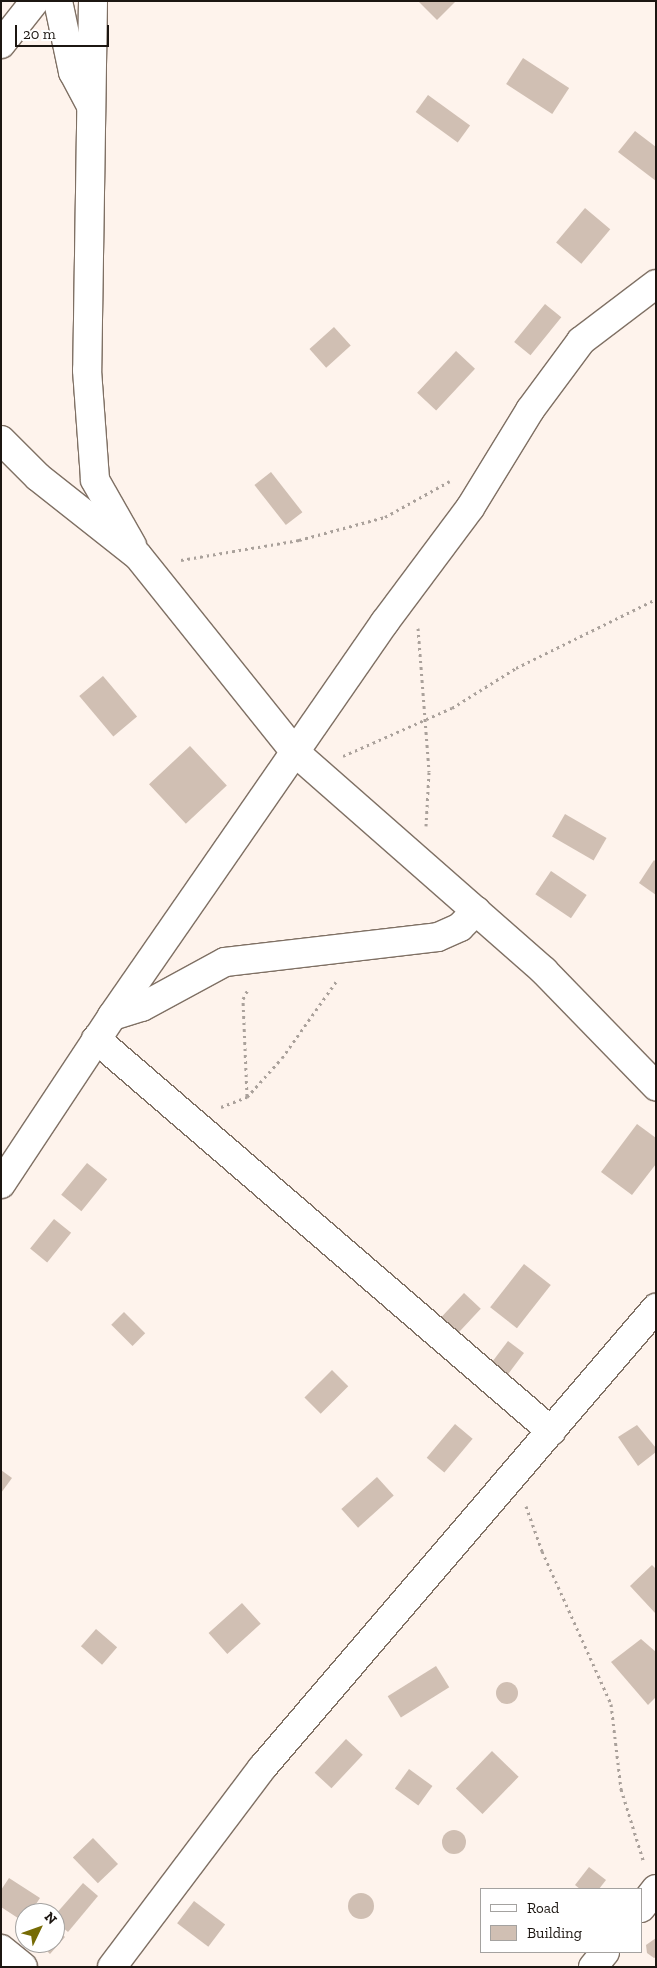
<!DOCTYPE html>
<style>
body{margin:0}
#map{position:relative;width:657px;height:1968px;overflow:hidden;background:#fef3ec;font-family:"Zilla Slab",serif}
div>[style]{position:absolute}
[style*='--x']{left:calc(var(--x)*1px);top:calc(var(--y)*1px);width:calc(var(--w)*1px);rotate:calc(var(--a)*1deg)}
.building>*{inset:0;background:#d0bfb3;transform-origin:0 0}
.round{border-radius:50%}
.path>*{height:3px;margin-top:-1.5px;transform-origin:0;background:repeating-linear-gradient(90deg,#aaa19b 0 2.5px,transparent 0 6.5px)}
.roads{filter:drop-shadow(1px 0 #7f7064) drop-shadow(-1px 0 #7f7064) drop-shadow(0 1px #7f7064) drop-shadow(0 -1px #7f7064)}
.street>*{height:28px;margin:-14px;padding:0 14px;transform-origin:14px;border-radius:14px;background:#fff}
span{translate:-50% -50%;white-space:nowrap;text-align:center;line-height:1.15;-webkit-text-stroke:5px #fff;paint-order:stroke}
.frame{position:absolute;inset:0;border:2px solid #1c1611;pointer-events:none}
.legend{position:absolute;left:480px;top:1888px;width:162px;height:65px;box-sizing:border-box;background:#fff;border:1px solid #a4a2a0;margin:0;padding:6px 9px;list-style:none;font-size:15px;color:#1c1611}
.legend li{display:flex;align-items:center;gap:10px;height:25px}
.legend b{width:25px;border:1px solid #a4a2a0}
.north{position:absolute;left:15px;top:1903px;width:50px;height:50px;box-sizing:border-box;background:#fff;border:1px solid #a4a2a0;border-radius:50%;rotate:48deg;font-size:14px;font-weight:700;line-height:20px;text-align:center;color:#1c1611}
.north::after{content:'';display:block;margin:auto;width:18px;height:22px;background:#766b05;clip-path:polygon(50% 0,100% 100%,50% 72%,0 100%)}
.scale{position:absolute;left:15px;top:25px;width:94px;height:22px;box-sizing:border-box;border:2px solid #1c1611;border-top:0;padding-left:6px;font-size:15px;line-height:18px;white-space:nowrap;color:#1c1611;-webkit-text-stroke:4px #fff;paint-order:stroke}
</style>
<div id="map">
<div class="building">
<i style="clip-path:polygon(418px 1px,456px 1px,437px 20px)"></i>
<i style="left:523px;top:58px;width:55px;height:31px;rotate:33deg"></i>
<i style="left:428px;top:95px;width:52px;height:21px;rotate:36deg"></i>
<i style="clip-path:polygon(635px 131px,656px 147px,656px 181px,618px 152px)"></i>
<i style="left:585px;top:208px;width:33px;height:45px;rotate:40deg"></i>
<i style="left:545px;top:304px;width:21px;height:49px;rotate:39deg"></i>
<i style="left:334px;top:327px;width:25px;height:33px;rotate:48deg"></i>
<i style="left:456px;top:351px;width:26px;height:57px;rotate:43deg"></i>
<i style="left:271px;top:472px;width:51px;height:21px;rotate:52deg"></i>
<i style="left:103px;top:676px;width:53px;height:31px;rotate:50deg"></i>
<i style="left:190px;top:746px;width:54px;height:56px;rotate:47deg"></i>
<i style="left:565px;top:814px;width:48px;height:26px;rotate:30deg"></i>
<i style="clip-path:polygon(654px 860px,656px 862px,656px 895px,639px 883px)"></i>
<i style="left:551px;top:871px;width:43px;height:28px;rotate:34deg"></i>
<i style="clip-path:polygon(637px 1124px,656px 1138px,656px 1164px,632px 1195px,601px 1172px)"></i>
<i style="left:87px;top:1163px;width:26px;height:41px;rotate:39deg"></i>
<i style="left:54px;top:1219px;width:22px;height:38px;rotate:39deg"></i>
<i style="left:524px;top:1264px;width:34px;height:55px;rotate:38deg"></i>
<i style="left:464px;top:1293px;width:23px;height:34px;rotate:43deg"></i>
<i style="left:124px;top:1312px;width:30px;height:18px;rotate:45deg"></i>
<i style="left:508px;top:1341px;width:20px;height:28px;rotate:37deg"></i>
<i style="left:332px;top:1370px;width:23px;height:39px;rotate:45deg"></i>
<i style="left:455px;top:1424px;width:23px;height:44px;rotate:40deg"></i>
<i style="clip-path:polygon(637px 1425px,656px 1448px,656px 1452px,638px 1466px,618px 1437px)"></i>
<i style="clip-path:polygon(1px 1470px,12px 1478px,1px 1493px)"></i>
<i style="left:377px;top:1477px;width:25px;height:48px;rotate:48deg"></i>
<i style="clip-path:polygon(652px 1565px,656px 1569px,656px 1614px,630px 1586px)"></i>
<i style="left:242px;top:1603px;width:28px;height:45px;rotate:48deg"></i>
<i style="left:96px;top:1629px;width:28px;height:23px;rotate:41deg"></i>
<i style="clip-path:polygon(641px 1639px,656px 1652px,656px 1697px,648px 1705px,611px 1662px)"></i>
<i style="left:436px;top:1666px;width:25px;height:57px;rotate:58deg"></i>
<i class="round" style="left:496px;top:1682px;width:22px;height:22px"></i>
<i style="left:346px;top:1739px;width:23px;height:46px;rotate:43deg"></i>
<i style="left:492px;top:1751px;width:37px;height:52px;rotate:44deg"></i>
<i style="left:409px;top:1769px;width:29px;height:24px;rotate:36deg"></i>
<i class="round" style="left:442px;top:1830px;width:24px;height:24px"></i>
<i style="left:93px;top:1838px;width:36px;height:28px;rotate:46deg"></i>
<i style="clip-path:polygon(589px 1867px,606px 1880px,599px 1889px,580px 1889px,575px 1885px)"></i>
<i style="clip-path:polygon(9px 1878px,40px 1898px,30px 1913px,25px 1913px,24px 1922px,1px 1907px,1px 1890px)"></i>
<i style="clip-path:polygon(83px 1883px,98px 1896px,68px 1932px,55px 1921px,55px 1915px)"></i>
<i class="round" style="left:348px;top:1893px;width:26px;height:26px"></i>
<i style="left:194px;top:1901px;width:39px;height:28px;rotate:37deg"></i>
<i style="clip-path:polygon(55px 1927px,65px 1937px,50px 1954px,39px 1943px,55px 1943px)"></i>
<i style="clip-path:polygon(656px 1938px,656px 1957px,654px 1958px,647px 1953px,646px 1945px)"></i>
</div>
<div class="path">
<i style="--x:181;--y:560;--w:120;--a:-9.6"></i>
<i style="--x:299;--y:540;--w:89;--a:-15"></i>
<i style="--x:385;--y:517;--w:74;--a:-29"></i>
<i style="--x:418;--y:628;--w:144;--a:85.6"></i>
<i style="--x:429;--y:772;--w:54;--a:93.2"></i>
<i style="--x:343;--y:756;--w:119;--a:-23.8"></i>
<i style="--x:452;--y:708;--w:75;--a:-32"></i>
<i style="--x:516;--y:668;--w:156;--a:-26.2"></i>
<i style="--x:247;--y:1096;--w:97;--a:-92.4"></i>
<i style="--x:243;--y:999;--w:11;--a:-63"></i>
<i style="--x:221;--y:1107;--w:28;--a:-21"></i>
<i style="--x:247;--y:1097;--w:52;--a:-48.1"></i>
<i style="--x:282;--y:1058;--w:97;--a:-54.7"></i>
<i style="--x:526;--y:1506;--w:48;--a:70.4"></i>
<i style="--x:542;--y:1551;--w:168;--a:65.7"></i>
<i style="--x:611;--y:1704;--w:86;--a:83.3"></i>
<i style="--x:621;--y:1789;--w:77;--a:72.7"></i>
</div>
<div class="roads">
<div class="street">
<i style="--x:58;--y:1;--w:73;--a:78.1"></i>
<i style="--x:73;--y:72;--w:38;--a:62"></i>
<i style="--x:93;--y:1;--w:369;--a:90.9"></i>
<i style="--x:87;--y:370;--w:110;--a:85.8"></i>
<i style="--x:95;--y:480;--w:75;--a:60.4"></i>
<i style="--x:1;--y:44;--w:55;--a:-51.7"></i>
<i style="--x:1;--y:440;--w:52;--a:45"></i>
<i style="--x:38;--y:477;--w:127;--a:38.3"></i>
<i style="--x:138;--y:556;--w:253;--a:51.3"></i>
<i style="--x:296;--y:753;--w:330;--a:41.3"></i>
<i style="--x:544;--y:971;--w:161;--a:45.8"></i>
<i style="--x:112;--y:1016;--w:31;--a:-17"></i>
<i style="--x:142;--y:1007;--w:94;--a:-28.5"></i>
<i style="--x:225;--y:962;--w:214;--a:-6.7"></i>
<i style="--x:438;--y:937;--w:24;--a:-24"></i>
<i style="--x:460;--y:927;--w:23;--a:-45"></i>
<i style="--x:96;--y:1039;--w:601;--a:40.75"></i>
<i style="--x:1;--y:1184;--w:201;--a:-56.5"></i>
<i style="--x:112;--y:1016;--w:479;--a:-55.3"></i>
<i style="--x:385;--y:622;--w:142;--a:-53.3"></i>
<i style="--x:470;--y:508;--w:115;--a:-58.5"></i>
<i style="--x:530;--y:410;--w:86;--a:-53.5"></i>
<i style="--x:581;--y:341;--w:94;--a:-37.2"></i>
<i style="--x:641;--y:1908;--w:24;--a:-52"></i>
<i style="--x:1;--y:1949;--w:28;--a:39"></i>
<i style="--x:112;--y:1967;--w:249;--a:-53"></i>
<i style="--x:262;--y:1768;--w:606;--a:-49.42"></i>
<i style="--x:593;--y:1967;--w:19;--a:-51"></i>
</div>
</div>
<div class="frame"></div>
<ul class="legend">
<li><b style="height:6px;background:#fff"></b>Road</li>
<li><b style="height:14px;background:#d0bfb3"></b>Building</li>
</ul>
<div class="north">N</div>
<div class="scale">20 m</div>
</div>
